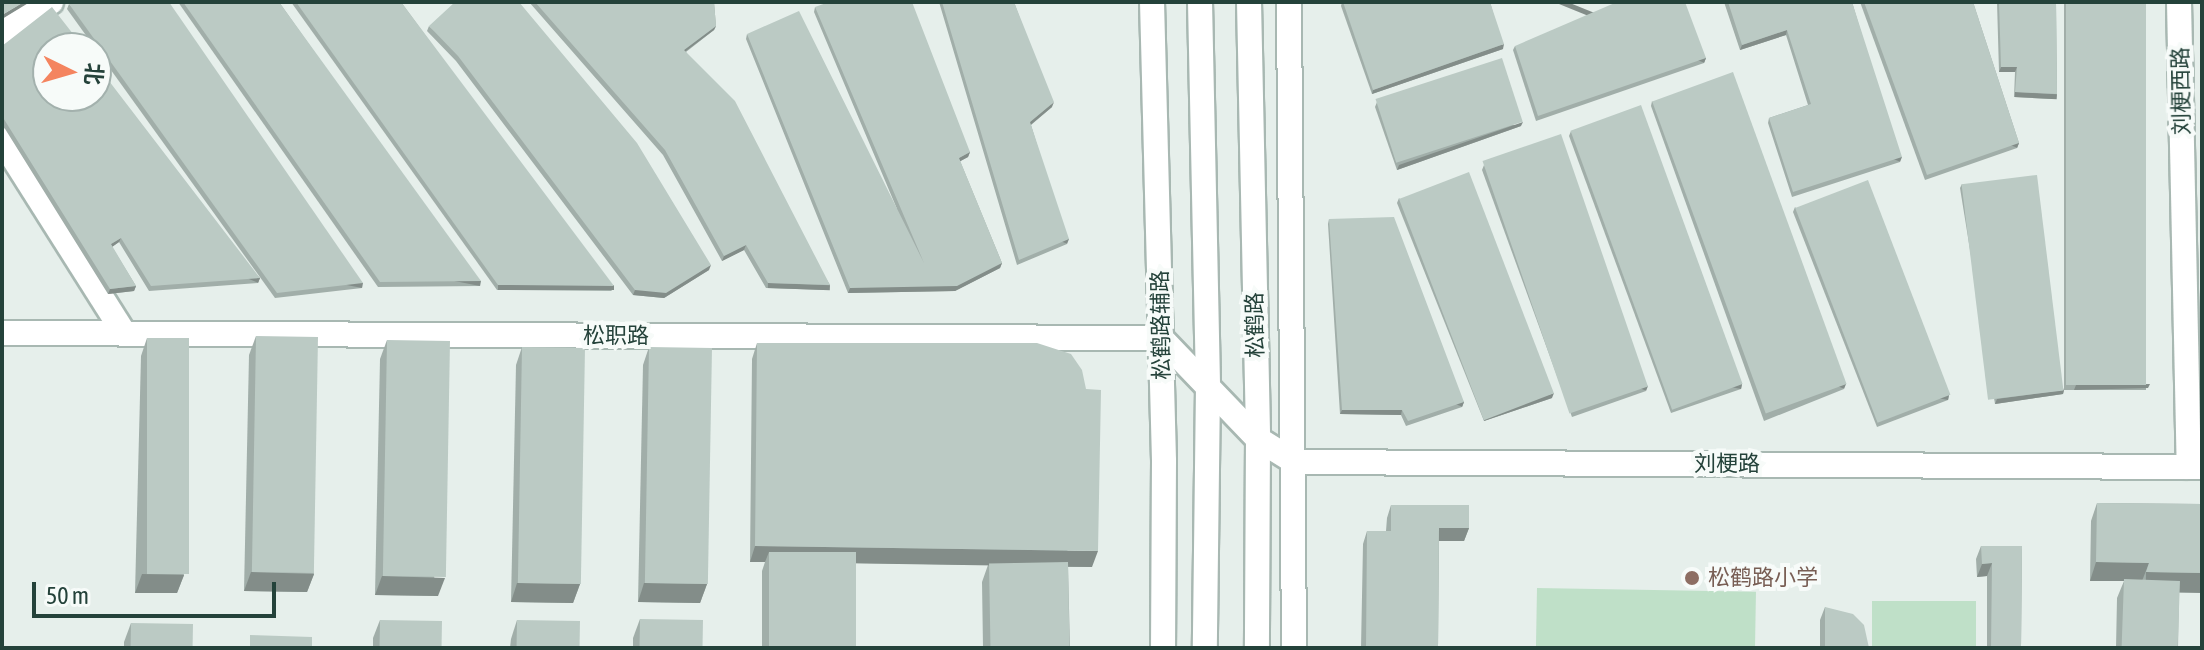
<!DOCTYPE html>
<meta charset="utf-8">
<style>
body{margin:0}
#map{position:relative;width:2204px;height:650px;overflow:hidden;background:#e6efeb;font-family:"Asap Condensed","Noto Sans SC",sans-serif}
div>[style]{position:absolute}
[style*='--x']{left:calc(var(--x)*1px);top:calc(var(--y)*1px);width:calc(var(--w)*1px);rotate:calc(var(--a)*1deg)}
.green>*{inset:0;background:#bfe0c8;transform-origin:0 0}
.roads{filter:drop-shadow(2px 0 #a8b8b2) drop-shadow(-2px 0 #a8b8b2) drop-shadow(0 2px #a8b8b2) drop-shadow(0 -2px #a8b8b2)}
.minor>*{height:24px;margin:-12px;padding:0 12px;transform-origin:12px;border-radius:12px;background:#fff}
.tertiary>*{height:24px;margin:-12px;padding:0 12px;transform-origin:12px;border-radius:12px;background:#fff}
.secondary>*{height:24px;margin:-12px;padding:0 12px;transform-origin:12px;border-radius:12px;background:#fff}
.wall>*{inset:0;background:#a1aea9;transform-origin:0 0}
.shaded-wall>*{inset:0;background:#838d89;transform-origin:0 0}
.building>*{inset:0;background:#bbcac4;transform-origin:0 0}
.dots>*{width:22px;height:22px;translate:-50% -50%;box-sizing:border-box;border:4px solid #f7fbf9;border-radius:50%}
span{translate:-50% -50%;white-space:nowrap;text-align:center;line-height:1.15;-webkit-text-stroke:8px #f7fbf9;paint-order:stroke}
.street-label{font-size:22px;color:#24423a}
.education-label{font-size:22px;color:#785e54}
.left{translate:0 -50%;text-align:left}
.frame{position:absolute;inset:0;border:4px solid #24423a;pointer-events:none}
.north{position:absolute;left:32px;top:32px;width:80px;height:80px;box-sizing:border-box;background:#f7fbf9;border:2px solid #a3b1ad;border-radius:50%;rotate:95deg;font-size:22px;font-weight:700;line-height:32px;text-align:center;color:#24423a}
.north::after{content:'';display:block;margin:auto;width:28px;height:36px;background:#f4845f;clip-path:polygon(50% 0,100% 100%,50% 72%,0 100%)}
.scale{position:absolute;left:32px;top:582px;width:244px;height:36px;box-sizing:border-box;border:4px solid #24423a;border-top:0;padding-left:10px;font-size:24px;line-height:28px;white-space:nowrap;color:#24423a;-webkit-text-stroke:6px #f7fbf9;paint-order:stroke}
</style>
<div id="map">
<div class="green">
<i style="left:1537px;top:588px;width:219px;height:60px;rotate:1deg"></i>
<i style="left:1976px;top:601px;width:47px;height:104px;rotate:90deg"></i>
</div>
<div class="roads">
<div class="minor">
<i style="--x:2179;--y:2;--w:465;--a:88.8"></i>
<i style="--x:2;--y:33;--w:58;--a:-32.3"></i>
<i style="--x:2;--y:140;--w:228;--a:57.7"></i>
<i style="--x:2;--y:333;--w:1159;--a:0.25"></i>
<i style="--x:1161;--y:338;--w:140;--a:46.2"></i>
<i style="--x:1258;--y:439;--w:44;--a:31.9"></i>
<i style="--x:1295;--y:462;--w:907;--a:0.32"></i>
</div>
<div class="tertiary">
<i style="--x:1152;--y:2;--w:459;--a:88.5"></i>
<i style="--x:1164;--y:461;--w:187;--a:90.3"></i>
<i style="--x:1289;--y:2;--w:646;--a:89.56"></i>
</div>
<div class="secondary">
<i style="--x:1200;--y:2;--w:385;--a:88.8"></i>
<i style="--x:1208;--y:387;--w:261;--a:90.7"></i>
<i style="--x:1249;--y:2;--w:437;--a:88.8"></i>
<i style="--x:1258;--y:439;--w:209;--a:90.3"></i>
</div>
</div>
<div class="wall">
<i style="clip-path:polygon(178px 2px,279px 2px,480px 286px,378px 287px)"></i>
<i style="clip-path:polygon(291px 2px,401px 2px,612px 291px,497px 290px)"></i>
<i style="clip-path:polygon(529px 2px,714px 2px,716px 26px,714px 30px,686px 52px,830px 285px,828px 290px,766px 288px,744px 250px,722px 261px,663px 155px)"></i>
<i style="clip-path:polygon(939px 2px,1014px 2px,1052px 107px,1031px 125px,1067px 244px,1017px 265px)"></i>
<i style="clip-path:polygon(1342px 2px,1490px 2px,1503px 49px,1372px 94px,1341px 6px)"></i>
<i style="clip-path:polygon(1724px 2px,1852px 2px,1900px 162px,1792px 197px,1768px 123px,1769px 118px,1808px 105px,1786px 35px,1740px 50px)"></i>
<i style="clip-path:polygon(1860px 2px,1973px 2px,2019px 143px,2017px 148px,1925px 180px)"></i>
<i style="clip-path:polygon(1997px 2px,2056px 2px,2057px 94px,2055px 99px,2014px 97px,2015px 72px,1999px 72px)"></i>
<i style="left:2064px;top:2px;width:82px;height:388px"></i>
<i style="clip-path:polygon(69px 4px,362px 288px,275px 298px,67px 9px)"></i>
<i style="clip-path:polygon(815px 7px,970px 152px,968px 157px,960px 161px,1002px 263px,1000px 268px,955px 291px,848px 293px,746px 39px,747px 34px,897px 209px,814px 12px)"></i>
<i style="clip-path:polygon(429px 26px,709px 270px,664px 298px,633px 295px,456px 61px,427px 31px)"></i>
<i style="clip-path:polygon(2px 46px,260px 278px,258px 283px,149px 291px,119px 242px,112px 247px,136px 286px,134px 291px,108px 294px,2px 124px)"></i>
<i style="clip-path:polygon(1515px 46px,1706px 58px,1704px 63px,1536px 121px,1513px 50px)"></i>
<i style="clip-path:polygon(1652px 101px,1844px 389px,1764px 421px,1651px 106px)"></i>
<i style="clip-path:polygon(1377px 102px,1521px 126px,1397px 170px,1375px 107px)"></i>
<i style="clip-path:polygon(1571px 131px,1742px 384px,1741px 389px,1671px 413px,1569px 136px)"></i>
<i style="clip-path:polygon(1484px 165px,1646px 391px,1572px 417px,1482px 170px)"></i>
<i style="clip-path:polygon(1962px 184px,2064px 390px,2063px 394px,1995px 404px,1960px 188px)"></i>
<i style="clip-path:polygon(1399px 198px,1552px 398px,1484px 421px,1397px 203px)"></i>
<i style="clip-path:polygon(1795px 207px,1949px 395px,1948px 400px,1877px 427px,1793px 212px)"></i>
<i style="clip-path:polygon(1329px 219px,1464px 402px,1462px 407px,1406px 426px,1401px 415px,1340px 414px,1328px 224px)"></i>
<i style="clip-path:polygon(256px 336px,314px 574px,307px 592px,244px 591px,249px 355px)"></i>
<i style="clip-path:polygon(147px 338px,184px 575px,177px 593px,135px 593px,141px 356px)"></i>
<i style="clip-path:polygon(387px 340px,438px 596px,375px 595px,380px 359px)"></i>
<i style="clip-path:polygon(757px 343px,1092px 567px,1068px 567px,1070px 648px,983px 648px,982px 582px,988px 565px,856px 563px,856px 648px,762px 648px,762px 571px,765px 562px,750px 562px,752px 359px)"></i>
<i style="clip-path:polygon(522px 347px,580px 584px,573px 603px,511px 602px,516px 365px)"></i>
<i style="clip-path:polygon(649px 347px,707px 584px,700px 603px,638px 602px,643px 365px)"></i>
<i style="clip-path:polygon(2097px 503px,2202px 504px,2202px 592px,2179px 592px,2178px 648px,2116px 648px,2117px 598px,2124px 581px,2090px 581px,2091px 521px)"></i>
<i style="clip-path:polygon(1391px 505px,1469px 528px,1464px 541px,1439px 541px,1438px 648px,1361px 648px,1363px 544px,1367px 531px,1386px 531px,1387px 518px)"></i>
<i style="clip-path:polygon(1981px 546px,2022px 546px,2021px 648px,1987px 648px,1987px 576px,1977px 577px,1976px 559px)"></i>
<i style="clip-path:polygon(1825px 607px,1869px 648px,1820px 648px,1820px 620px)"></i>
<i style="clip-path:polygon(640px 619px,702px 648px,633px 648px,633px 638px)"></i>
<i style="clip-path:polygon(380px 620px,442px 648px,373px 648px,373px 638px)"></i>
<i style="clip-path:polygon(517px 620px,579px 648px,510px 648px,511px 639px)"></i>
<i style="clip-path:polygon(131px 623px,193px 648px,124px 648px,124px 642px)"></i>
</div>
<div class="shaded-wall">
<i style="clip-path:polygon(24px 2px,30px 2px,2px 19px,2px 15px)"></i>
<i style="clip-path:polygon(716px 26px,714px 30px,682px 54px,684px 50px)"></i>
<i style="clip-path:polygon(1787px 30px,1786px 35px,1740px 50px,1742px 45px)"></i>
<i style="clip-path:polygon(1504px 44px,1503px 49px,1372px 94px,1373px 90px)"></i>
<i style="left:1706px;top:58px;width:5px;height:178px;rotate:112deg"></i>
<i style="clip-path:polygon(2001px 67px,2017px 67px,2015px 72px,1999px 72px)"></i>
<i style="left:2015px;top:92px;width:42px;height:5px;rotate:3deg"></i>
<i style="clip-path:polygon(1054px 102px,1052px 107px,1028px 127px,1030px 122px)"></i>
<i style="clip-path:polygon(1523px 122px,1521px 126px,1397px 170px,1399px 165px)"></i>
<i style="left:2019px;top:143px;width:5px;height:97px;rotate:112deg"></i>
<i style="clip-path:polygon(970px 152px,968px 157px,957px 163px,959px 158px)"></i>
<i style="left:1902px;top:157px;width:5px;height:114px;rotate:112deg"></i>
<i style="clip-path:polygon(121px 238px,119px 242px,109px 249px,111px 244px)"></i>
<i style="left:1069px;top:239px;width:5px;height:54px;rotate:112deg"></i>
<i style="clip-path:polygon(746px 245px,744px 250px,722px 261px,724px 256px)"></i>
<i style="clip-path:polygon(1002px 263px,1000px 268px,955px 291px,848px 293px,850px 288px)"></i>
<i style="clip-path:polygon(711px 265px,709px 270px,664px 298px,633px 295px,635px 290px)"></i>
<i style="left:260px;top:278px;width:5px;height:109px;rotate:112deg"></i>
<i style="left:481px;top:281px;width:5px;height:101px;rotate:101deg"></i>
<i style="left:363px;top:283px;width:5px;height:87px;rotate:101deg"></i>
<i style="left:768px;top:283px;width:62px;height:5px;rotate:2deg"></i>
<i style="left:498px;top:285px;width:116px;height:5px"></i>
<i style="clip-path:polygon(136px 286px,134px 291px,108px 294px,110px 289px)"></i>
<i style="left:1742px;top:384px;width:5px;height:74px;rotate:101deg"></i>
<i style="left:1846px;top:384px;width:5px;height:86px;rotate:112deg"></i>
<i style="clip-path:polygon(2150px 384px,2148px 388px,2074px 390px,2076px 385px)"></i>
<i style="left:1648px;top:386px;width:5px;height:78px;rotate:112deg"></i>
<i style="clip-path:polygon(2064px 390px,2063px 394px,1995px 404px,1997px 399px)"></i>
<i style="clip-path:polygon(1554px 393px,1552px 398px,1484px 421px,1485px 416px)"></i>
<i style="left:1949px;top:395px;width:5px;height:76px;rotate:101deg"></i>
<i style="left:1464px;top:402px;width:5px;height:59px;rotate:112deg"></i>
<i style="clip-path:polygon(1342px 410px,1402px 410px,1401px 415px,1340px 414px)"></i>
<i style="clip-path:polygon(1439px 528px,1469px 528px,1464px 541px,1435px 541px)"></i>
<i style="clip-path:polygon(755px 546px,1098px 551px,1092px 567px,769px 562px,769px 552px,765px 562px,750px 562px)"></i>
<i style="clip-path:polygon(2096px 562px,2149px 563px,2142px 581px,2090px 581px)"></i>
<i style="clip-path:polygon(1992px 563px,1987px 576px,1977px 577px,1982px 564px)"></i>
<i style="clip-path:polygon(251px 572px,314px 574px,307px 592px,244px 591px)"></i>
<i style="left:2146px;top:572px;width:56px;height:20px;rotate:1deg"></i>
<i style="clip-path:polygon(142px 574px,184px 575px,177px 593px,135px 593px)"></i>
<i style="clip-path:polygon(382px 576px,445px 578px,438px 596px,375px 595px)"></i>
<i style="clip-path:polygon(517px 583px,580px 584px,573px 603px,511px 602px)"></i>
<i style="clip-path:polygon(644px 583px,707px 584px,700px 603px,638px 602px)"></i>
</div>
<div class="building">
<i style="clip-path:polygon(2px 2px,24px 2px,2px 15px)"></i>
<i style="clip-path:polygon(71px 2px,169px 2px,363px 283px,277px 293px,69px 4px)"></i>
<i style="clip-path:polygon(183px 2px,279px 2px,481px 281px,380px 282px)"></i>
<i style="clip-path:polygon(296px 2px,401px 2px,614px 286px,498px 285px)"></i>
<i style="clip-path:polygon(455px 2px,519px 2px,637px 143px,711px 265px,666px 293px,635px 290px,458px 56px,429px 26px)"></i>
<i style="clip-path:polygon(535px 2px,714px 2px,716px 26px,684px 50px,735px 101px,830px 285px,768px 283px,746px 245px,724px 256px,665px 150px)"></i>
<i style="clip-path:polygon(829px 2px,912px 2px,970px 152px,959px 158px,1002px 263px,957px 286px,850px 288px,747px 34px,799px 11px,924px 263px,815px 7px)"></i>
<i style="clip-path:polygon(942px 2px,1014px 2px,1054px 102px,1030px 122px,1069px 239px,1019px 260px)"></i>
<i style="clip-path:polygon(1343px 2px,1490px 2px,1504px 44px,1373px 90px)"></i>
<i style="clip-path:polygon(1617px 2px,1685px 2px,1706px 58px,1538px 116px,1515px 46px)"></i>
<i style="clip-path:polygon(1728px 2px,1852px 2px,1902px 157px,1793px 192px,1769px 118px,1811px 104px,1787px 30px,1742px 45px)"></i>
<i style="clip-path:polygon(1864px 2px,1973px 2px,2019px 143px,1927px 175px)"></i>
<i style="clip-path:polygon(1999px 2px,2056px 2px,2057px 94px,2015px 92px,2017px 67px,2001px 67px)"></i>
<i style="left:2066px;top:2px;width:80px;height:383px"></i>
<i style="clip-path:polygon(52px 7px,84px 48px,48px 48px,48px 96px,96px 96px,96px 64px,260px 278px,151px 286px,121px 238px,111px 244px,136px 286px,110px 289px,2px 116px,2px 46px)"></i>
<i style="left:1502px;top:58px;width:67px;height:133px;rotate:72deg"></i>
<i style="left:1733px;top:72px;width:332px;height:86px;rotate:70deg"></i>
<i style="left:1641px;top:105px;width:297px;height:75px;rotate:70deg"></i>
<i style="left:1561px;top:134px;width:267px;height:83px;rotate:71deg"></i>
<i style="left:1469px;top:172px;width:237px;height:75px;rotate:69deg"></i>
<i style="left:2037px;top:175px;width:217px;height:76px;rotate:83deg"></i>
<i style="left:1868px;top:180px;width:230px;height:78px;rotate:69deg"></i>
<i style="clip-path:polygon(1394px 217px,1464px 402px,1408px 421px,1402px 410px,1342px 410px,1329px 219px)"></i>
<i style="left:256px;top:336px;width:62px;height:236px;rotate:1deg"></i>
<i style="left:147px;top:338px;width:42px;height:236px"></i>
<i style="left:387px;top:340px;width:63px;height:236px;rotate:1deg"></i>
<i style="clip-path:polygon(757px 343px,1037px 343px,1071px 354px,1082px 370px,1086px 389px,1101px 390px,1098px 551px,755px 546px)"></i>
<i style="left:522px;top:347px;width:63px;height:236px;rotate:1deg"></i>
<i style="left:649px;top:347px;width:63px;height:236px;rotate:1deg"></i>
<i style="clip-path:polygon(2097px 503px,2202px 504px,2202px 573px,2146px 572px,2149px 563px,2096px 562px)"></i>
<i style="clip-path:polygon(1391px 505px,1469px 505px,1469px 528px,1439px 528px,1438px 648px,1366px 648px,1367px 531px,1391px 531px)"></i>
<i style="clip-path:polygon(1981px 546px,2022px 546px,2021px 648px,1991px 648px,1992px 563px,1982px 564px)"></i>
<i style="left:769px;top:552px;width:87px;height:96px"></i>
<i style="left:1068px;top:562px;width:86px;height:79px;rotate:89deg"></i>
<i style="left:2124px;top:579px;width:56px;height:69px;rotate:2deg"></i>
<i style="clip-path:polygon(1825px 607px,1853px 614px,1864px 625px,1869px 648px,1825px 648px)"></i>
<i style="left:640px;top:619px;width:63px;height:29px;rotate:1deg"></i>
<i style="left:380px;top:620px;width:62px;height:28px;rotate:1deg"></i>
<i style="left:517px;top:620px;width:63px;height:28px;rotate:1deg"></i>
<i style="left:131px;top:623px;width:62px;height:25px;rotate:1deg"></i>
<i style="clip-path:polygon(250px 635px,312px 637px,312px 648px,250px 648px)"></i>
</div>
<div class="dots">
<i style="left:1692px;top:578px;background:#8d6e63"></i>
</div>
<div class="street-label">
<span style="left:2181px;top:91px;rotate:-91deg">刘梗西路</span>
<span style="left:1161px;top:325px;rotate:-91deg">松鹤路辅路</span>
<span style="left:1255px;top:325px;rotate:-91deg">松鹤路</span>
<span style="left:616px;top:336px">松职路</span>
<span style="left:1727px;top:464px">刘梗路</span>
</div>
<div class="education-label">
<span class="left" style="left:1708px;top:578px">松鹤路小学</span>
</div>
<div class="frame"></div>
<div class="north">北</div>
<div class="scale">50 m</div>
</div>
